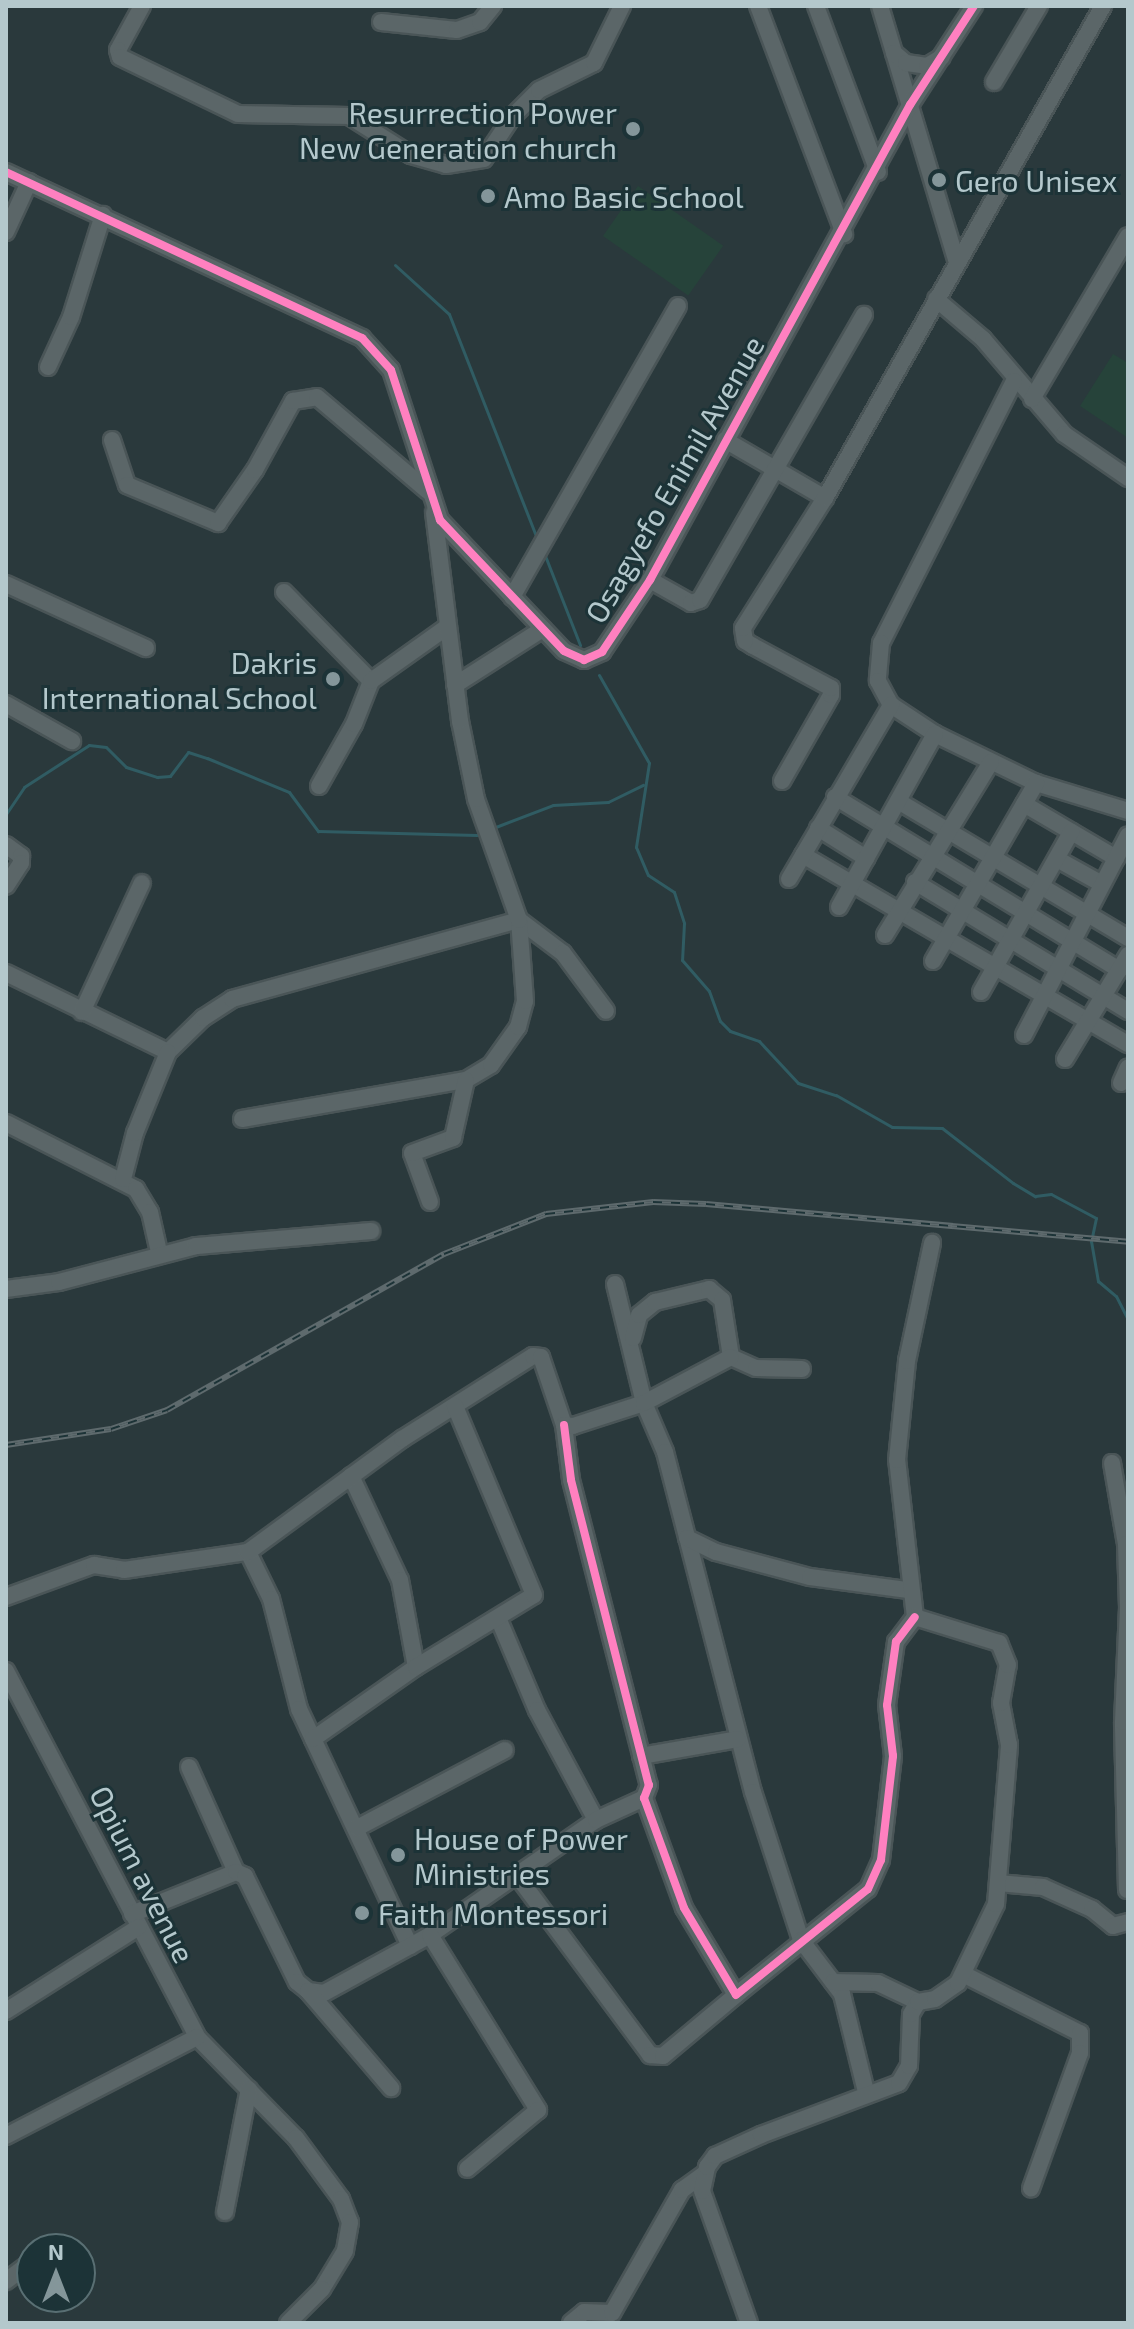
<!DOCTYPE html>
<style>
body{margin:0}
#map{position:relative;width:1134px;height:2329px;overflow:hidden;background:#2a393c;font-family:"Exo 2",sans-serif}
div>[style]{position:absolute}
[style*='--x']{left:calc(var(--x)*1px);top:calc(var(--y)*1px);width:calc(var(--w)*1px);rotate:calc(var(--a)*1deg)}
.green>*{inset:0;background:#26433a;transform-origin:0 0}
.stream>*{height:3px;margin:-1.5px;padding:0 1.5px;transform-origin:1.5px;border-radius:1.5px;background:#305c63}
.roads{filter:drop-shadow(2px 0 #4a5557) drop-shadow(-2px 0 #4a5557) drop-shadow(0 2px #4a5557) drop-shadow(0 -2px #4a5557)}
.minor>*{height:16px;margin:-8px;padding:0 8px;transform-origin:8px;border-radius:8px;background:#5b6668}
.rail>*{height:6px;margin-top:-3px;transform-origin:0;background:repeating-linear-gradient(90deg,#1c3337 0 9px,#5e6a6d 0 18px);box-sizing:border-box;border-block:2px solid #5e6a6d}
.cycleway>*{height:8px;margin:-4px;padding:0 4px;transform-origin:4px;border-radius:4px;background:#ff80c0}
.dots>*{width:22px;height:22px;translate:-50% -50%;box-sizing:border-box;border:4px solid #1c3337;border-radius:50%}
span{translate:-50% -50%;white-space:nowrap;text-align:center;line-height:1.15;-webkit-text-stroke:6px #1c3337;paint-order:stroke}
.poi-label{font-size:30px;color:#b4c8cc}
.right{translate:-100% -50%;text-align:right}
.left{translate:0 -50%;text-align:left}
.street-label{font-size:30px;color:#b4c8cc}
.frame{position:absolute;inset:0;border:8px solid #b4c8cc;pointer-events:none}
.north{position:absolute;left:16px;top:2233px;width:80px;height:80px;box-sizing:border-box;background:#1c3337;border:2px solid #596f73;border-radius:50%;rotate:0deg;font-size:22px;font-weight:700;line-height:32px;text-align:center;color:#b4c8cc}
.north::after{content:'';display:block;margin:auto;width:28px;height:36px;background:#84969a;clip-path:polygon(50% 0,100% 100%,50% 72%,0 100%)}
</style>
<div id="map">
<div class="green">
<i style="left:638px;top:186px;width:104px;height:61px;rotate:35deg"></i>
<i style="clip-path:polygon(1113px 354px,1128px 363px,1128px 438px,1080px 406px)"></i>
</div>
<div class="stream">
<i style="--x:395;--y:265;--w:73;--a:42.2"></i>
<i style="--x:449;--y:314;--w:242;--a:68.6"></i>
<i style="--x:544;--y:553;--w:99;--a:68.6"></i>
<i style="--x:599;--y:675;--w:101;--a:60.4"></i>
<i style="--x:649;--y:763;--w:85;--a:98.8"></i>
<i style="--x:636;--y:847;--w:30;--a:67"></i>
<i style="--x:648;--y:875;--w:31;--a:33"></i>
<i style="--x:674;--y:892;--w:33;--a:72"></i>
<i style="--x:684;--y:923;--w:37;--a:93"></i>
<i style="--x:682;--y:960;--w:41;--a:48.9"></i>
<i style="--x:709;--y:991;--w:32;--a:70"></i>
<i style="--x:720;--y:1021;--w:14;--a:45"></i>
<i style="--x:730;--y:1031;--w:31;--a:19"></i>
<i style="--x:759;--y:1041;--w:57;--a:47.1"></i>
<i style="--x:798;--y:1083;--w:40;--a:18"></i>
<i style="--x:836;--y:1095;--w:64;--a:29.7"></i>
<i style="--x:892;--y:1127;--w:50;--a:1.1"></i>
<i style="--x:942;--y:1128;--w:90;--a:37.8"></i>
<i style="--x:1013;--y:1183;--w:26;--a:31"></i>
<i style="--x:1035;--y:1196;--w:16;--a:-7"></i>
<i style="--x:1051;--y:1194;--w:51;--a:28.1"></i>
<i style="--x:1096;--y:1218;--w:24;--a:102"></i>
<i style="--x:1091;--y:1241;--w:41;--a:80.1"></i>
<i style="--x:1098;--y:1281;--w:23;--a:40"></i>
<i style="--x:1116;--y:1296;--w:27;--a:63"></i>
<i style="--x:6;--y:814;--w:32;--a:-56"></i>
<i style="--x:24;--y:787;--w:77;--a:-32.9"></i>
<i style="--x:89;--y:745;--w:17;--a:7"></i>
<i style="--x:106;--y:747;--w:28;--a:45"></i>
<i style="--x:126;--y:767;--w:33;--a:18"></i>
<i style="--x:157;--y:777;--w:13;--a:-4"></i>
<i style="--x:170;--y:776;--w:30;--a:-53"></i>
<i style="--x:188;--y:752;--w:20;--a:18"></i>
<i style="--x:207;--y:758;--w:89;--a:22.5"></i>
<i style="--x:289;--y:792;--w:49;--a:53.4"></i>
<i style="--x:318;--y:831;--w:159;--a:1.4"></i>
<i style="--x:493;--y:828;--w:64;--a:-21"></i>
<i style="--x:553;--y:805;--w:55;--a:-3.1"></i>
<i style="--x:608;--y:802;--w:39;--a:-26"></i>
</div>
<div class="roads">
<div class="minor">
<i style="--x:142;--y:6;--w:50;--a:118.6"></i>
<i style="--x:118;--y:50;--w:7;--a:74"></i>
<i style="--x:120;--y:57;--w:131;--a:25.8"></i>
<i style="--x:238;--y:114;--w:111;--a:1"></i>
<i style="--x:349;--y:116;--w:73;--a:32.2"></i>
<i style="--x:411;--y:155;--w:36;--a:16"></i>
<i style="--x:446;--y:165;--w:38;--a:-9"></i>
<i style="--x:484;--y:159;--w:50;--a:-56.3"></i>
<i style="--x:512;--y:117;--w:38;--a:-45"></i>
<i style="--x:539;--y:90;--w:61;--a:-26.1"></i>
<i style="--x:594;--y:63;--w:64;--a:-63.8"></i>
<i style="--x:758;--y:6;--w:244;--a:69.3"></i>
<i style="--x:816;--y:6;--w:177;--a:69.5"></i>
<i style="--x:880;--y:6;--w:268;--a:73.3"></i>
<i style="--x:381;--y:22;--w:76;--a:6"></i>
<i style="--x:457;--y:30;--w:24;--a:-19"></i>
<i style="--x:480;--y:22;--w:21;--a:-51"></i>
<i style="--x:894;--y:53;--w:16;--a:40"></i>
<i style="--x:906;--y:63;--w:21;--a:8"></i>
<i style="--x:927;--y:66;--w:17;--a:-31"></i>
<i style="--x:994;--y:82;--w:88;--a:-59.4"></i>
<i style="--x:6;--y:172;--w:393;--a:25"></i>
<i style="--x:362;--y:338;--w:43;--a:47.8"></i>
<i style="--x:391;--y:370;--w:158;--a:71.9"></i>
<i style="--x:440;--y:520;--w:180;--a:46.6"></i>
<i style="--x:564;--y:651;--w:22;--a:24"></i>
<i style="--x:584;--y:660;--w:20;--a:-24"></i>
<i style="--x:602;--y:652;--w:87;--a:-56.3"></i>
<i style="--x:650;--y:580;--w:542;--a:-61.31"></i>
<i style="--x:910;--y:105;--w:118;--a:-57.1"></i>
<i style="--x:6;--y:232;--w:55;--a:-65.3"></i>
<i style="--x:936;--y:299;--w:62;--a:40.4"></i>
<i style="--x:983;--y:339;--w:125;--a:49.5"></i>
<i style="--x:1064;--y:434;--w:78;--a:34.5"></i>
<i style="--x:48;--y:367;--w:55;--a:-65.3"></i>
<i style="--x:71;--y:317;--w:107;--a:-72.6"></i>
<i style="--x:1014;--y:381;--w:294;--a:116.9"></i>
<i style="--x:881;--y:643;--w:38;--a:95"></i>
<i style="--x:878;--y:681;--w:27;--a:62"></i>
<i style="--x:891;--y:705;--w:53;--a:33.4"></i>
<i style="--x:935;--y:734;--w:112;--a:25.9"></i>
<i style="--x:1036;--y:783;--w:96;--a:16.9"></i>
<i style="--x:1032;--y:399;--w:189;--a:-59.5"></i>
<i style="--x:112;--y:440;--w:47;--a:71.6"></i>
<i style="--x:127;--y:485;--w:99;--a:22.7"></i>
<i style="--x:218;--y:523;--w:65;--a:-55.1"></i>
<i style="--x:255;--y:470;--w:79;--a:-61.2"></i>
<i style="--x:293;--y:401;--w:24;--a:-9"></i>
<i style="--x:317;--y:397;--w:145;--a:40.3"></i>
<i style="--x:725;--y:440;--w:116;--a:30.1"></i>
<i style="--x:650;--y:580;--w:47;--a:29.3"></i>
<i style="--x:691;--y:603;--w:9;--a:-18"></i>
<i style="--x:700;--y:600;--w:329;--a:-60.1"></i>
<i style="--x:6;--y:584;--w:154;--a:24.6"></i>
<i style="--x:284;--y:592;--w:124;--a:45.7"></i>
<i style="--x:512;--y:597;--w:335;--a:-60.3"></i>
<i style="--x:455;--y:685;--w:104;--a:-32.5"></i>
<i style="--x:6;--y:704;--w:76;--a:29.3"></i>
<i style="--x:782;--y:781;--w:99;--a:-60.3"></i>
<i style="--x:831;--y:695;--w:7;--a:-90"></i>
<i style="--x:831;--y:688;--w:89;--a:-151.7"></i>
<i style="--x:753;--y:646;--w:9;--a:-148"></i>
<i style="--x:745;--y:641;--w:13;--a:-99"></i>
<i style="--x:743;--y:628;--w:154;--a:-57.8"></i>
<i style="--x:825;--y:498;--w:565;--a:-60.53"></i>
<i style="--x:319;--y:786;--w:71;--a:-60.6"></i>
<i style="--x:354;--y:724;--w:46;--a:-68.4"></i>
<i style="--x:371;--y:681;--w:93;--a:-35.4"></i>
<i style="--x:835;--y:797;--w:333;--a:31.3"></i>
<i style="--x:898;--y:801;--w:268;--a:30.8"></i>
<i style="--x:1024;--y:804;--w:107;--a:30.4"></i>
<i style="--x:818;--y:828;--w:57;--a:32"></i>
<i style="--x:6;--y:845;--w:19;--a:36"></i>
<i style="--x:21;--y:856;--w:7;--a:90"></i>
<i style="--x:21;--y:863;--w:27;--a:123"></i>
<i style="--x:803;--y:855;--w:376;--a:30.2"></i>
<i style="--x:1057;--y:859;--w:51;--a:29.1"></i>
<i style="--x:789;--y:879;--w:202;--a:-59.6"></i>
<i style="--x:915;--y:882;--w:249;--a:31.2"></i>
<i style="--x:839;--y:907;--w:198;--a:-61"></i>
<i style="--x:885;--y:935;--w:203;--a:-58.5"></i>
<i style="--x:933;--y:961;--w:206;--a:-59.9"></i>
<i style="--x:6;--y:973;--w:180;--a:26"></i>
<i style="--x:168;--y:1052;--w:49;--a:-44.2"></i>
<i style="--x:203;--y:1018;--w:35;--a:-33"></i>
<i style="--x:232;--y:999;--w:298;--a:-15.4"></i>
<i style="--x:519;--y:920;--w:55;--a:36.9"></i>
<i style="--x:563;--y:953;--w:72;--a:53.4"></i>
<i style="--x:981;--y:992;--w:184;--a:-60.6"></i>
<i style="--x:82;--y:1012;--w:142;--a:-65.1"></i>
<i style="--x:1024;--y:1035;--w:225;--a:-62.5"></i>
<i style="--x:1065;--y:1059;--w:122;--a:-58.8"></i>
<i style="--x:1121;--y:1083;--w:17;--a:-66"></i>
<i style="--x:242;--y:1119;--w:227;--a:-9.9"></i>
<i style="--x:466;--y:1080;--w:29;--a:-31"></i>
<i style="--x:491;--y:1065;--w:47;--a:-54.6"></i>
<i style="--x:518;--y:1027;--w:27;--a:-75"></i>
<i style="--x:525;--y:1001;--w:81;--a:-94.2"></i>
<i style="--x:519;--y:920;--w:128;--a:-109.6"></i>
<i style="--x:476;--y:799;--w:80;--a:-101.6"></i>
<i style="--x:460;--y:721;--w:210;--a:-97.1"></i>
<i style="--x:6;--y:1123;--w:146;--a:26.9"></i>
<i style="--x:136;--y:1189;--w:27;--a:59"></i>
<i style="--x:150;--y:1212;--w:41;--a:77.3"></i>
<i style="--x:123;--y:1179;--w:48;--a:-75.4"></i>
<i style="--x:135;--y:1133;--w:87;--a:-67.8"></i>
<i style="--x:430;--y:1202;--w:52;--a:-110.2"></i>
<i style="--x:412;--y:1153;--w:44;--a:-20.1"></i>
<i style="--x:453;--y:1138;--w:59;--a:-77.4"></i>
<i style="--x:615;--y:1284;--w:122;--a:76.3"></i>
<i style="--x:644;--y:1403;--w:53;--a:66.8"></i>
<i style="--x:665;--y:1452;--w:351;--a:75.5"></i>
<i style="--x:753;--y:1792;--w:156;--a:72"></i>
<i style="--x:801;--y:1940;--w:68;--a:52.8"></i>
<i style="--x:842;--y:1994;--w:101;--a:76.2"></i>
<i style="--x:6;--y:1289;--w:53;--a:-7.5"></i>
<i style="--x:59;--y:1282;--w:142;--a:-14.7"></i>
<i style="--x:196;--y:1246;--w:176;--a:-4.9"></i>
<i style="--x:633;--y:1338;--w:24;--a:-75"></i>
<i style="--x:639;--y:1315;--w:21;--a:-39"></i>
<i style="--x:655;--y:1302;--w:56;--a:-13.5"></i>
<i style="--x:709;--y:1289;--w:17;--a:40"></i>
<i style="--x:722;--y:1300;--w:58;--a:81"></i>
<i style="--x:731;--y:1357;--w:27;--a:24"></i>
<i style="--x:756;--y:1368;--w:46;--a:1.2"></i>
<i style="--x:564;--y:1425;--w:55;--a:82.7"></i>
<i style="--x:571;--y:1480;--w:315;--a:75.7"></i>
<i style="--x:649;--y:1785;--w:14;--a:111"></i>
<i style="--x:644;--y:1798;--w:117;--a:70"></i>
<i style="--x:684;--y:1908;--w:101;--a:59.1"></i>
<i style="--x:736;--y:1995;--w:169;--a:-38.8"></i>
<i style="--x:868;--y:1889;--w:32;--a:-66"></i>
<i style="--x:881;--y:1860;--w:105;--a:-83.4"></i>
<i style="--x:893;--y:1756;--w:51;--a:-96.7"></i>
<i style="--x:887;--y:1705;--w:64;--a:-81.9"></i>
<i style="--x:896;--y:1642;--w:31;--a:-53"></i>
<i style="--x:1112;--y:1463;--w:82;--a:80.2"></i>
<i style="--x:1126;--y:1544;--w:63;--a:88.2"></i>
<i style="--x:351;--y:1476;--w:115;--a:64.8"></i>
<i style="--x:400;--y:1580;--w:88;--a:79.6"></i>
<i style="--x:687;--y:1538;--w:32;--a:26"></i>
<i style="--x:716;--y:1552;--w:97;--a:14.9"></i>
<i style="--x:810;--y:1577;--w:99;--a:7.6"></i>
<i style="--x:248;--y:1552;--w:52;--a:63.9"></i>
<i style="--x:271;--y:1599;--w:114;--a:75.7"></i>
<i style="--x:299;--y:1709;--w:262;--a:64.9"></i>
<i style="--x:6;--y:1597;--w:94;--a:-20"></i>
<i style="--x:94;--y:1565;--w:30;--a:9"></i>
<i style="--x:124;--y:1570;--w:125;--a:-8.3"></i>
<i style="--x:248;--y:1552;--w:191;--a:-36.3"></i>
<i style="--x:402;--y:1439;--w:155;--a:-32.4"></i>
<i style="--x:533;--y:1356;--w:8;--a:7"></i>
<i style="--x:541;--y:1357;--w:72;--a:71.3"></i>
<i style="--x:564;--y:1425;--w:9;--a:6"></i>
<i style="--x:573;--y:1426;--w:75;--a:-17.9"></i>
<i style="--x:644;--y:1403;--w:98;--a:-27.9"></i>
<i style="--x:915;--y:1617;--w:158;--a:-96.5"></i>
<i style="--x:897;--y:1460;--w:100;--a:-84.2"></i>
<i style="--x:907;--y:1361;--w:121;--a:-78"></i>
<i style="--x:499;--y:1620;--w:98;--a:67.1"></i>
<i style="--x:537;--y:1710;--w:125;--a:61.8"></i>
<i style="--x:6;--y:1671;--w:413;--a:62.4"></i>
<i style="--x:197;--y:2037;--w:141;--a:45.6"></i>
<i style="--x:296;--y:2138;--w:76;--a:53.6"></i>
<i style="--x:341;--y:2199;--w:25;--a:69"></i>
<i style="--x:350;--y:2222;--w:29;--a:100"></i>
<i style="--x:345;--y:2251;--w:44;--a:121.2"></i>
<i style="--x:322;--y:2289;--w:48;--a:135"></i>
<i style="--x:313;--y:1739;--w:126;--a:-35"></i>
<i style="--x:416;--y:1667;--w:138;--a:-31.4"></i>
<i style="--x:534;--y:1595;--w:205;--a:-112.7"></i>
<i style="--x:641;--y:1756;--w:98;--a:-9.9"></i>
<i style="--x:189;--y:1767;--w:115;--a:65.9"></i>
<i style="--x:357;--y:1828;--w:167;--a:-27.8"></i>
<i style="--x:518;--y:1877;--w:222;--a:53.4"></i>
<i style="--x:650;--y:2055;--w:13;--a:4"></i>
<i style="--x:663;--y:2056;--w:95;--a:-39.9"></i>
<i style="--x:998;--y:1883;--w:45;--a:5.1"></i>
<i style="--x:1043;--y:1887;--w:54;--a:24.2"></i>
<i style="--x:1092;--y:1909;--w:27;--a:39"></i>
<i style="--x:1113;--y:1926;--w:16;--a:-15"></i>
<i style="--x:1127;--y:1890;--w:168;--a:-91.4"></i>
<i style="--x:1123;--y:1722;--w:114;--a:-87.5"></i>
<i style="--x:132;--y:1914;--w:112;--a:-22"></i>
<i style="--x:236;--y:1872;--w:10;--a:24"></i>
<i style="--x:245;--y:1876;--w:118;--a:63.9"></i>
<i style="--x:297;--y:1982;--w:14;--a:39"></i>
<i style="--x:308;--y:1991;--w:16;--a:7"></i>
<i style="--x:324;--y:1993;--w:121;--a:-28.7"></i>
<i style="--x:430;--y:1935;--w:202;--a:-34.7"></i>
<i style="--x:596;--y:1820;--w:53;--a:-24.6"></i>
<i style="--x:430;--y:1935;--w:206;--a:58.3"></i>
<i style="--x:538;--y:2110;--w:92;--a:140.3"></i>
<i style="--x:963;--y:1974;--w:131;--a:26.8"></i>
<i style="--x:1080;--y:2033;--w:20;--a:90"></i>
<i style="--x:1080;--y:2053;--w:144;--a:109.9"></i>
<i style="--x:833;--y:1982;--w:45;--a:1.3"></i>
<i style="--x:878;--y:1983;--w:44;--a:25.4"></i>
<i style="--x:308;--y:1991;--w:128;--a:49.4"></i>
<i style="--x:6;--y:2011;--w:157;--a:-32.3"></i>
<i style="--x:6;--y:2136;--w:215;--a:-27.4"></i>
<i style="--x:225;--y:2212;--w:125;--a:-79"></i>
<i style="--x:6;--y:2281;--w:30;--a:-37"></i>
<i style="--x:571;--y:2323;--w:17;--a:-40"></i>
<i style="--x:584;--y:2312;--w:28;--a:2"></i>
<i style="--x:612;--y:2313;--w:142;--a:-60.4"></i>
<i style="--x:682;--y:2190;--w:27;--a:-36"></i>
<i style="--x:749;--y:2323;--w:140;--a:-109.6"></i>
<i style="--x:702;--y:2191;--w:25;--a:-78"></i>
<i style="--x:707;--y:2167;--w:14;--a:-54"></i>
<i style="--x:715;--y:2156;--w:51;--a:-24.5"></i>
<i style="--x:761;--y:2135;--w:147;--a:-20.6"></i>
<i style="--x:899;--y:2083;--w:20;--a:-60"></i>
<i style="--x:909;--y:2066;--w:52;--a:-87.8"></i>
<i style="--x:911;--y:2014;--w:14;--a:-60"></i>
<i style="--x:918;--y:2002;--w:17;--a:-10"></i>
<i style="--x:935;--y:1999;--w:28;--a:-35"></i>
<i style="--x:958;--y:1983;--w:88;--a:-64.3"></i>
<i style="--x:996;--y:1904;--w:160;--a:-85.3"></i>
<i style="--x:1009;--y:1745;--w:43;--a:-100.8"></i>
<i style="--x:1001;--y:1703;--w:39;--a:-80"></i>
<i style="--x:1008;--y:1665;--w:24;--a:-112"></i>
<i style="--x:999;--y:1643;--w:88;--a:-162.8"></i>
</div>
</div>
<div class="rail">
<i style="--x:6;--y:1445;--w:106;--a:-8.7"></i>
<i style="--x:111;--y:1429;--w:59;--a:-18.7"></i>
<i style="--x:167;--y:1410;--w:318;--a:-29.4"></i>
<i style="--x:444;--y:1254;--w:110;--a:-21.4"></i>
<i style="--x:546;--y:1214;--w:108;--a:-6.4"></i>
<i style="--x:653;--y:1202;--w:53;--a:2.2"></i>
<i style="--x:706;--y:1204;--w:424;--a:5.1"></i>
</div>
<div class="cycleway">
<i style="--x:6;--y:172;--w:393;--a:25"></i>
<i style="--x:362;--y:338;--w:43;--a:47.8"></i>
<i style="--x:391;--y:370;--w:158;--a:71.9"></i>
<i style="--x:440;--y:520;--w:180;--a:46.6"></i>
<i style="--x:564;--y:651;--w:22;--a:24"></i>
<i style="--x:584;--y:660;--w:20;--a:-24"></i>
<i style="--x:602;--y:652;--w:87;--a:-56.3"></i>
<i style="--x:650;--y:580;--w:542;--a:-61.31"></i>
<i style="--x:910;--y:105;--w:118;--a:-57.1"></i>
<i style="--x:564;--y:1425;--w:55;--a:82.7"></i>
<i style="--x:571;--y:1480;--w:315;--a:75.7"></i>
<i style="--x:649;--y:1785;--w:14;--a:111"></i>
<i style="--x:644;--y:1798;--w:117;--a:70"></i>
<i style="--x:684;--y:1908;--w:101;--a:59.1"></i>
<i style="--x:736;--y:1995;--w:169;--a:-38.8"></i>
<i style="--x:868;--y:1889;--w:32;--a:-66"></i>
<i style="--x:881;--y:1860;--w:105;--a:-83.4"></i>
<i style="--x:893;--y:1756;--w:51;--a:-96.7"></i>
<i style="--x:887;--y:1705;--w:64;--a:-81.9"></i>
<i style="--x:896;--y:1642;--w:31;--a:-53"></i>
</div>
<div class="dots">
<i style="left:633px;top:129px;background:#84969a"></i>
<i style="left:939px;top:180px;background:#84969a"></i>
<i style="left:488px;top:196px;background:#84969a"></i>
<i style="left:333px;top:679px;background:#84969a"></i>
<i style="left:398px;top:1855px;background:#84969a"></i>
<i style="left:362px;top:1913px;background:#84969a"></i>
</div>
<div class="poi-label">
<span class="right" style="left:617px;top:129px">Resurrection Power<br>New Generation church</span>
<span class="left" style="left:955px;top:180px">Gero Unisex</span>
<span class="left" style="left:504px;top:196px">Amo Basic School</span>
<span class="right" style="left:317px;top:679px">Dakris<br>International School</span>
<span class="left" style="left:414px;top:1855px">House of Power<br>Ministries</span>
<span class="left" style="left:378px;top:1913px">Faith Montessori</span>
</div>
<div class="street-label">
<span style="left:674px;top:479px;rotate:-60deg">Osagyefo Enimil Avenue</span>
<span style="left:143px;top:1874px;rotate:63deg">Opium avenue</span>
</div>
<div class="frame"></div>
<div class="north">N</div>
</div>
